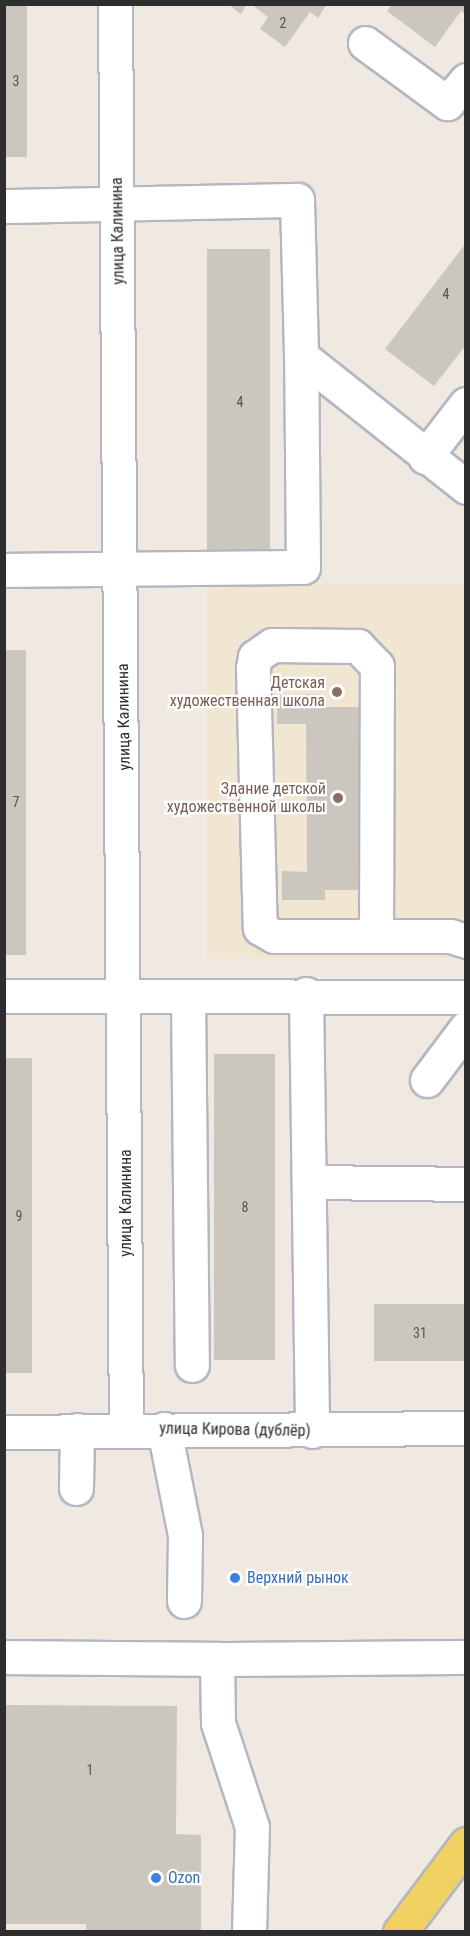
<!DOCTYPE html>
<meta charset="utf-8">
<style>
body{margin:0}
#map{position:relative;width:470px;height:1936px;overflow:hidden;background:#efe9e1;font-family:"Roboto Condensed",sans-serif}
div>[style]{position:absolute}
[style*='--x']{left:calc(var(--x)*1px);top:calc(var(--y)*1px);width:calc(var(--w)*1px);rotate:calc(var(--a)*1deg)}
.education>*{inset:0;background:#f0e6d1;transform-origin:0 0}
.building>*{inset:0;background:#cbc7bf;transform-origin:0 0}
.roads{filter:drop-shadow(2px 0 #b4b7c1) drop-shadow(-2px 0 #b4b7c1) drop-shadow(0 2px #b4b7c1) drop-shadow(0 -2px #b4b7c1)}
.minor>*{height:33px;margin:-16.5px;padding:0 16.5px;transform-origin:16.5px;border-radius:16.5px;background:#fff}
.major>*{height:33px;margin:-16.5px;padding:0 16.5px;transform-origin:16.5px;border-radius:16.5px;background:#f2d163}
.dots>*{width:16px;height:16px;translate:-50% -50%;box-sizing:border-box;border:3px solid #fff;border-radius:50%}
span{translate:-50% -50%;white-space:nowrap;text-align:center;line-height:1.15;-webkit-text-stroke:4.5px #fff;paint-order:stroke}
.number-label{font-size:14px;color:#555452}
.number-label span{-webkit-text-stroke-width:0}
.street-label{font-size:16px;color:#2e2e2e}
.education-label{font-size:16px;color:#785e54}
.right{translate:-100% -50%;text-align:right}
.shop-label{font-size:16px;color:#366cbe}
.left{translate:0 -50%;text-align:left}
.frame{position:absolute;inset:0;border:6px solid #2e2e2e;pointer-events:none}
</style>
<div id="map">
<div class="education">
<i style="left:465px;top:584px;width:374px;height:258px;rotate:90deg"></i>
</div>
<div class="building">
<i style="left:4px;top:4px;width:23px;height:153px"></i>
<i style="clip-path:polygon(228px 4px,247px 4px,241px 14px)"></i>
<i style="clip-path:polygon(251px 4px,327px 4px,318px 18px,310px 12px,285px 47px,260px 29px,268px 17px)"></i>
<i style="clip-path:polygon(392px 4px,466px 4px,466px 15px,461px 11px,435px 47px,387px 11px)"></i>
<i style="clip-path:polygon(466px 243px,466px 345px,434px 386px,385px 349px)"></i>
<i style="left:270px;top:249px;width:305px;height:63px;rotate:90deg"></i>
<i style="left:4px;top:650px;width:22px;height:305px"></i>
<i style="clip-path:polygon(321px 694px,321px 707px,369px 707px,369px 890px,325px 890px,325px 900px,282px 900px,282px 871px,307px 872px,306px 724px,277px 724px,277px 695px)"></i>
<i style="left:214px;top:1054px;width:61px;height:306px"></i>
<i style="left:5px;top:1058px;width:27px;height:315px"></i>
<i style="left:466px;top:1304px;width:57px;height:92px;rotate:90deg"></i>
<i style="clip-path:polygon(4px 1705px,177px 1706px,176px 1834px,201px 1835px,201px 1932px,86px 1932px,86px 1924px,4px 1924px)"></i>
</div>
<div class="roads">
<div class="minor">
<i style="--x:115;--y:4;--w:1425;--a:89.56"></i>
<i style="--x:365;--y:43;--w:102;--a:36.2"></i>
<i style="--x:447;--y:103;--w:30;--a:-50"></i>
<i style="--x:4;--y:206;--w:293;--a:-1.2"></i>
<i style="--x:297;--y:200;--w:156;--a:88.5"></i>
<i style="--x:301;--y:356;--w:211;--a:38.4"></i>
<i style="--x:425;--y:457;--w:67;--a:-52.3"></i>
<i style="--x:4;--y:570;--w:299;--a:-0.6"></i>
<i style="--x:303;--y:567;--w:211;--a:-90.5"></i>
<i style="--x:376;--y:936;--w:270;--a:-89.8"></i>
<i style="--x:377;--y:666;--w:28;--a:-134"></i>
<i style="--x:358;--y:646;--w:86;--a:-179.3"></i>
<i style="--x:272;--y:645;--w:21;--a:145"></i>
<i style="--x:255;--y:657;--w:11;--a:100"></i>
<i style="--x:253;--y:668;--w:260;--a:88.5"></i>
<i style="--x:260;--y:928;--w:16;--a:30"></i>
<i style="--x:274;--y:936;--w:176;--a:0"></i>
<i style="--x:450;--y:936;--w:17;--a:17"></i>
<i style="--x:306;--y:994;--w:437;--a:89.2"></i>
<i style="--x:4;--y:996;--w:462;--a:0.1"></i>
<i style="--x:188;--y:996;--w:369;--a:89.4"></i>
<i style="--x:427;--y:1080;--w:65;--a:-53.1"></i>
<i style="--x:311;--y:1182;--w:155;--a:0.7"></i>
<i style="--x:164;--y:1429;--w:108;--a:78.8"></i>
<i style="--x:185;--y:1535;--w:66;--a:90.9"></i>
<i style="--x:4;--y:1432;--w:462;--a:-0.5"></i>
<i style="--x:76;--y:1488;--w:58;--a:-89"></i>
<i style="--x:4;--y:1657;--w:213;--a:0.5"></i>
<i style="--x:249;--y:1932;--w:105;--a:-88.4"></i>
<i style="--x:252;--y:1827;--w:109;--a:-108.1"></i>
<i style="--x:218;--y:1723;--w:64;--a:-90.9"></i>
<i style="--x:217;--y:1659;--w:249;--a:-0.5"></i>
</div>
<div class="major">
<i style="--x:400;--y:1932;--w:110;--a:-53.1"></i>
</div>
</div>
<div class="dots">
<i style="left:337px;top:692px;background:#8d6e63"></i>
<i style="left:338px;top:798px;background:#8d6e63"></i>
<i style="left:235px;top:1578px;background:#3f7fe0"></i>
<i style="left:156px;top:1878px;background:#3f7fe0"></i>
</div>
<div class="number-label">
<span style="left:283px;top:23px">2</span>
<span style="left:16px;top:81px">3</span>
<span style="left:446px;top:294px">4</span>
<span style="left:240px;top:402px">4</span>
<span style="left:16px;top:802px">7</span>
<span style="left:245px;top:1207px">8</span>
<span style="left:19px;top:1216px">9</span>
<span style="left:420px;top:1333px">31</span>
<span style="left:90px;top:1770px">1</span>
</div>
<div class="street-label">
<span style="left:118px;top:231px;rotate:-91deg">улица Калинина</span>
<span style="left:124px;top:717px;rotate:-91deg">улица Калинина</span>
<span style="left:126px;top:1203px;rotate:-90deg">улица Калинина</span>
<span style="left:235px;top:1430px;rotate:1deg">улица Кирова (дублёр)</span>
</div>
<div class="education-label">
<span class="right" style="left:325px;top:692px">Детская<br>художественная школа</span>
<span class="right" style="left:326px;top:798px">Здание детской<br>художественной школы</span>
</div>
<div class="shop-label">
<span class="left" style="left:247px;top:1578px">Верхний рынок</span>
<span class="left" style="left:168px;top:1878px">Ozon</span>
</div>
<div class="frame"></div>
</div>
